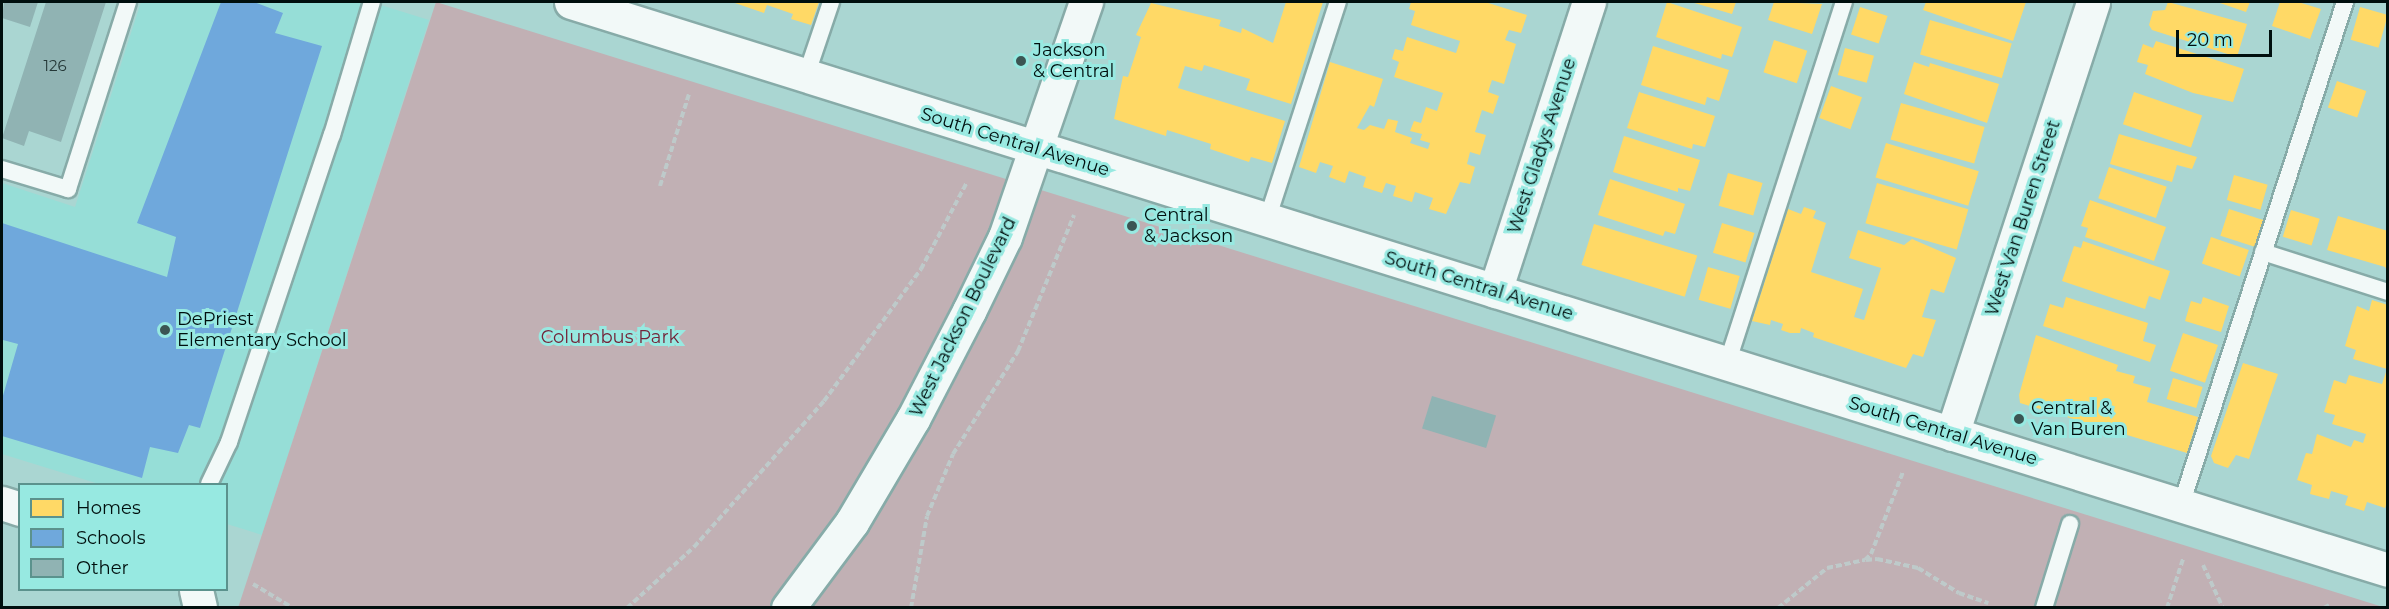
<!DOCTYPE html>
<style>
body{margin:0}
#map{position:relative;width:2389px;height:609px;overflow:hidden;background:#aad6d2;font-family:Montserrat,sans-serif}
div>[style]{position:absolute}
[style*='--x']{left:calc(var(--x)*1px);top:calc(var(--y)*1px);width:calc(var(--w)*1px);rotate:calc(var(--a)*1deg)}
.built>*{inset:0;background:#96ded7}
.green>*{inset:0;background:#c1b0b4}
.homes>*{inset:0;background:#ffd966;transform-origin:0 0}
.schools>*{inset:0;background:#6fa8dc}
.building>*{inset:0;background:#90b3b3;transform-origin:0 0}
.path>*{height:4px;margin-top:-2px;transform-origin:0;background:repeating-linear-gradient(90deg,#becaca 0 6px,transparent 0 9px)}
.roads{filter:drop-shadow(2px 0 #87aba8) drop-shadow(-2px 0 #87aba8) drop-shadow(0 2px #87aba8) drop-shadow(0 -2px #87aba8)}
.service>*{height:16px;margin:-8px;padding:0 8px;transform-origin:8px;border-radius:8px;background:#f2f9f8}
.minor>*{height:33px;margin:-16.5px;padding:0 16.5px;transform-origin:16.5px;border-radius:16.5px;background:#f2f9f8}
.tertiary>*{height:33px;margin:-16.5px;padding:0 16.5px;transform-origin:16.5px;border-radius:16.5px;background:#f2f9f8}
.dots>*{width:16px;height:16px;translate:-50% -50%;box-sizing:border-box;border:3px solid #97e9e1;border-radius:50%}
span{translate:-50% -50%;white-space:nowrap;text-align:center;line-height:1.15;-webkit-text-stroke:6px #97e9e1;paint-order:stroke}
.number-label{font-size:15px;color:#243837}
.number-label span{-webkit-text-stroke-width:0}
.poi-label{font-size:18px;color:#000f0e}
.left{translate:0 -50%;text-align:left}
.street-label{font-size:18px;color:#000f0e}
.park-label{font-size:18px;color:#742439}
.frame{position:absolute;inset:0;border:3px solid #000f0e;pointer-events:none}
.legend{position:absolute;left:18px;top:483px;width:210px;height:108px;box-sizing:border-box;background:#97e9e1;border:2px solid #5b928d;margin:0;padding:8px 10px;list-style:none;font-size:18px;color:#000f0e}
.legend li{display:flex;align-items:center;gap:12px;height:30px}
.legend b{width:30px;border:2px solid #5b928d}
.scale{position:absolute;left:2176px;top:30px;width:96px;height:27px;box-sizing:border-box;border:3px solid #000f0e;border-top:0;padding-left:8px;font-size:18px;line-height:21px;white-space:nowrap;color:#000f0e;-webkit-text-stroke:4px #97e9e1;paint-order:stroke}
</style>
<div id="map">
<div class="built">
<i style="clip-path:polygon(141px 2px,371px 2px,429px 20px,262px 535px,227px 524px,226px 484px,99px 484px,2px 454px,2px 183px,75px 207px)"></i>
</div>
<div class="green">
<i style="clip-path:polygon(436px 2px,2383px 607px,238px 608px)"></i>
</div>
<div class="homes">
<i style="clip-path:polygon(732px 2px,819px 2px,811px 25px,791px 19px,793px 14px,767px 5px,764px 13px)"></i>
<i style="clip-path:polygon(1286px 2px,1323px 2px,1291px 104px,1246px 90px,1250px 79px,1204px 65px,1202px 71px,1185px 66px,1178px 88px,1285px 121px,1272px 163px,1251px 157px,1249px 162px,1210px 149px,1211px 144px,1167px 130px,1166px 136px,1114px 119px,1123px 76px,1128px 77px,1141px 37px,1136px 35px,1151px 3px,1221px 20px,1219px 26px,1241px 33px,1242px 28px,1273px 43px)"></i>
<i style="clip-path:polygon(1411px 2px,1485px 2px,1527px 15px,1521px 33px,1509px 30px,1505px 40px,1516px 44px,1504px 84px,1492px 80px,1488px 92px,1499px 96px,1493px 114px,1482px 110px,1475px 132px,1486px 135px,1480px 155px,1470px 152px,1467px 164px,1475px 167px,1470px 184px,1460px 182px,1446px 214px,1429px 209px,1433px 198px,1415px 192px,1412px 202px,1393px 196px,1396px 186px,1386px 183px,1382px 193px,1363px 187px,1366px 177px,1349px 171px,1345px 183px,1329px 177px,1333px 166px,1320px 162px,1316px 173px,1299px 167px,1330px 62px,1383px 79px,1374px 107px,1370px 105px,1357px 128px,1364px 130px,1370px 125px,1384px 129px,1388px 119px,1398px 121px,1395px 132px,1412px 138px,1410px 143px,1428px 149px,1430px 143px,1420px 140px,1422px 134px,1410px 131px,1414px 121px,1421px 123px,1426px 107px,1437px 111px,1443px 93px,1394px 77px,1399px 62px,1392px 59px,1395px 49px,1403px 51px,1407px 37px,1456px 53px,1460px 41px,1411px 25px,1415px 11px,1409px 9px)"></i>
<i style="clip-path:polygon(1667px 2px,1742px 27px,1732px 57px,1722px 54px,1721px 59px,1656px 37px)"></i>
<i style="clip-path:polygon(1691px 2px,1736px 2px,1732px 14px)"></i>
<i style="clip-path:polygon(1774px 2px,1822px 4px,1812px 34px,1768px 20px)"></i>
<i style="clip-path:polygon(1926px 2px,2026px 2px,2013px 41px,1923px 10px)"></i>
<i style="clip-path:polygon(2168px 2px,2247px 24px,2237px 57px,2152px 30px,2149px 25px,2153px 11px,2165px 10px)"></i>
<i style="clip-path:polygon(2217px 2px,2250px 2px,2246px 12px)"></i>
<i style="clip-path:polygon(2280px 2px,2298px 2px,2321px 9px,2310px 39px,2272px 26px)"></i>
<i style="left:1860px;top:7px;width:29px;height:29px;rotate:18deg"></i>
<i style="left:2360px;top:7px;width:29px;height:34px;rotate:16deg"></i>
<i style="left:1930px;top:20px;width:85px;height:36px;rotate:16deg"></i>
<i style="left:1774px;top:40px;width:35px;height:34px;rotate:18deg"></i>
<i style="clip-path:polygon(2156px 41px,2244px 69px,2233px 102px,2193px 93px,2145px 74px,2148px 65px,2137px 62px,2143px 44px,2153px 48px)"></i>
<i style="clip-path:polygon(1653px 46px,1729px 70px,1719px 101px,1707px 97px,1705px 105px,1641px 85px)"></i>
<i style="left:1845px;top:48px;width:30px;height:28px;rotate:15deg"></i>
<i style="clip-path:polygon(1914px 62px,1929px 67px,1930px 63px,1999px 84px,1987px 123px,1904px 94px)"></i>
<i style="left:2337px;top:81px;width:31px;height:28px;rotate:19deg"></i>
<i style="left:1831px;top:86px;width:33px;height:34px;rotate:20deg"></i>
<i style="clip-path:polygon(1639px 92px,1715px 116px,1705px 147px,1693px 144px,1692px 149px,1627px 128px)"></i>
<i style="left:2134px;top:92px;width:72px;height:34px;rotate:19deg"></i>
<i style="left:1901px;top:103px;width:87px;height:38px;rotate:16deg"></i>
<i style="clip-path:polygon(2119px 134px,2197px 157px,2192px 169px,2177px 165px,2172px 182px,2110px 164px)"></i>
<i style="clip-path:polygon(1624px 136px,1700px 160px,1690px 191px,1678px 188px,1678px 192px,1613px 172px)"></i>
<i style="left:1886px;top:143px;width:97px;height:36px;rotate:17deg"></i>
<i style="left:2109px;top:167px;width:61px;height:33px;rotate:19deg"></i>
<i style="left:1728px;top:173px;width:36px;height:34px;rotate:16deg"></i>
<i style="left:2234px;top:175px;width:35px;height:26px;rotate:16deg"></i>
<i style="clip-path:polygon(1610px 179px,1685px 204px,1675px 234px,1665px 231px,1663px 236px,1598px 215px)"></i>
<i style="left:1877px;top:183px;width:95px;height:42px;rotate:16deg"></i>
<i style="clip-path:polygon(2090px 200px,2166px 227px,2154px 261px,2085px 237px,2088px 228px,2081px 226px)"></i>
<i style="clip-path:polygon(1804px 207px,1816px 211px,1813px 218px,1826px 223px,1811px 272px,1863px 289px,1854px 317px,1864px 320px,1881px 268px,1849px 258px,1858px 230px,1904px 245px,1912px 239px,1956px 258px,1944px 293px,1931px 289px,1922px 317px,1936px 320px,1923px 357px,1913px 354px,1906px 368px,1813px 337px,1814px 333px,1801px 328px,1800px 333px,1790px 333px,1781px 330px,1783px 324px,1771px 320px,1770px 325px,1752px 321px,1788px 209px,1801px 214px)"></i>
<i style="left:2229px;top:209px;width:36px;height:28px;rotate:18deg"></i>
<i style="left:2291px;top:210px;width:30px;height:28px;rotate:17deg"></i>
<i style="clip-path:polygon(2338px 216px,2388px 231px,2388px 272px,2385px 267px,2327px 250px)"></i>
<i style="left:1722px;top:223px;width:34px;height:31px;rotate:17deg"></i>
<i style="left:1594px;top:224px;width:108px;height:43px;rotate:17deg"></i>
<i style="left:2211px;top:237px;width:40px;height:28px;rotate:19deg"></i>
<i style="clip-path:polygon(2083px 241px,2170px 271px,2160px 300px,2149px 296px,2145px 309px,2062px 281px,2074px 246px,2081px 248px)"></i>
<i style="left:1708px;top:267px;width:33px;height:34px;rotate:16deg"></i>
<i style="clip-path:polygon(2066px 297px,2148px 323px,2143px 341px,2156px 345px,2150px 362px,2043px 326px,2050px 304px,2063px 308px)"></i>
<i style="clip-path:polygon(2203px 297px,2229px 306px,2221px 332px,2185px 321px,2191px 301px,2201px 304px)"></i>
<i style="clip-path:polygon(2372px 300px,2388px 305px,2388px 499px,2385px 508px,2367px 502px,2364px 511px,2345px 505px,2348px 496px,2331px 491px,2329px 499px,2310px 494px,2312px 485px,2297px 480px,2306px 453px,2312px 454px,2317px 434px,2351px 447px,2354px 440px,2363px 443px,2366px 434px,2332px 424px,2335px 415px,2324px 412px,2334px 380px,2346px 384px,2349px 375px,2382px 384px,2387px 369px,2353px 359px,2356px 350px,2345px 346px,2357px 306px,2369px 311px)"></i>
<i style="left:2183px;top:333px;width:37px;height:40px;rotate:19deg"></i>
<i style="clip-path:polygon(2036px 335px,2118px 365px,2116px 371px,2135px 376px,2133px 383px,2151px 388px,2147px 402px,2198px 417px,2187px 453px,2020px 403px,2019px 395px)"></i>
<i style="clip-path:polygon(2243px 363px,2278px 374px,2249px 459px,2236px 455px,2228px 468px,2214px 463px,2211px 456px)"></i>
<i style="left:2173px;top:378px;width:31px;height:22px;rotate:17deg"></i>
</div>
<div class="schools">
<i style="clip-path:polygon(221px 2px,254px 2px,283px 13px,275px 33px,322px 46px,200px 428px,189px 425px,178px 453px,150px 447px,142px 478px,2px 436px,2px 399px,18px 344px,3px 340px,2px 345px,2px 223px,167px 277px,176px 237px,137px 223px)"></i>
</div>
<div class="building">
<i style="clip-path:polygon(4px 2px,38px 2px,30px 27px,2px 18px)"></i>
<i style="clip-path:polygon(46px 2px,106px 2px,61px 142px,29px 131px,24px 146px,2px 138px)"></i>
<i style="left:1432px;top:396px;width:67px;height:34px;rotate:17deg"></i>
</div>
<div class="path">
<i style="--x:660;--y:186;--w:96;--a:-72.5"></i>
<i style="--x:1866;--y:560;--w:11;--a:-5"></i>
<i style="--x:1877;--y:559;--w:42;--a:12.4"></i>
<i style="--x:1918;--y:568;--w:48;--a:31.4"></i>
<i style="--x:1959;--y:593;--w:31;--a:19"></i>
<i style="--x:2203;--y:565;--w:47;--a:65.1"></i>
<i style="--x:253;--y:584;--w:47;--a:31"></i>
<i style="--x:627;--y:608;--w:91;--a:-42.3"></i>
<i style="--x:694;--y:547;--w:195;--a:-48.3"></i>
<i style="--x:824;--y:401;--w:164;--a:-53.7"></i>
<i style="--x:921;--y:269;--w:98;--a:-62.1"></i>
<i style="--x:911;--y:608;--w:93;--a:-80.1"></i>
<i style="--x:927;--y:516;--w:67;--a:-67.2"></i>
<i style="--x:953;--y:454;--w:122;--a:-57.7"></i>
<i style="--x:1018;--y:351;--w:147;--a:-67.6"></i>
<i style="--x:1778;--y:608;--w:63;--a:-39.2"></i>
<i style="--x:1827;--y:568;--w:39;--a:-12"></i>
<i style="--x:1865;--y:560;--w:8;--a:-45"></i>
<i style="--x:1871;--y:554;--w:88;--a:-68.7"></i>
<i style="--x:2167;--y:608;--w:52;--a:-71.9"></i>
<i style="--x:2324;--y:608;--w:6;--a:-31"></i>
</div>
<div class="roads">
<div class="service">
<i style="--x:806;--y:76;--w:78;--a:-71.3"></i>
<i style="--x:2;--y:169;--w:69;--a:16.9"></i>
<i style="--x:68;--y:189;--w:196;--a:-72.2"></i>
<i style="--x:1267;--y:220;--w:229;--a:-72"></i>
<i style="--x:2263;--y:252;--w:131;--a:17.7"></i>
<i style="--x:1727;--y:364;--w:380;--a:-72.1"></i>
<i style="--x:209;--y:484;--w:47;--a:-64.5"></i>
<i style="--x:229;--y:442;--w:324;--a:-71.5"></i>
<i style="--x:332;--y:135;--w:139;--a:-73.3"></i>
<i style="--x:2181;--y:505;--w:529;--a:-71.94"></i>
<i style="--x:2044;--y:608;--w:88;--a:-72.8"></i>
</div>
<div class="minor">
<i style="--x:1495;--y:291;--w:304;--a:-72"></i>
<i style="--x:1952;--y:434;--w:454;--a:-71.9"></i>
<i style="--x:2;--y:503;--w:19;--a:18"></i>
<i style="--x:196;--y:590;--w:18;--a:77"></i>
</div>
<div class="tertiary">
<i style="--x:571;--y:2;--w:1904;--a:17.36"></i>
<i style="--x:788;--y:608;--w:107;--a:-53.3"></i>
<i style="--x:852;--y:522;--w:120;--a:-59.4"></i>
<i style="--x:913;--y:419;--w:122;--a:-62.6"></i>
<i style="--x:969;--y:311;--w:82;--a:-64.1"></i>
<i style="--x:1005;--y:237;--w:249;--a:-71"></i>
</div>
</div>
<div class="dots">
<i style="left:1021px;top:61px;background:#3b5553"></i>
<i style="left:1132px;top:226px;background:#3b5553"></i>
<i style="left:165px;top:330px;background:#3b5553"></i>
<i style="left:2019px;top:419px;background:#3b5553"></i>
</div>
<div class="number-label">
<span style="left:55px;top:66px">126</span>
</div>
<div class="poi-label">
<span class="left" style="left:1033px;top:61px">Jackson<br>&amp; Central</span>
<span class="left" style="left:1144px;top:226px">Central<br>&amp; Jackson</span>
<span class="left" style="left:177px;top:330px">DePriest<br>Elementary School</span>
<span class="left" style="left:2031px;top:419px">Central &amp;<br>Van Buren</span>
</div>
<div class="street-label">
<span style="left:1015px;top:142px;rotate:17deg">South Central Avenue</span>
<span style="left:1542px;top:146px;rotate:-72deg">West Gladys Avenue</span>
<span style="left:2023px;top:218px;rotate:-72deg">West Van Buren Street</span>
<span style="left:1479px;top:286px;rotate:17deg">South Central Avenue</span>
<span style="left:963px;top:317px;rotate:-64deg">West Jackson Boulevard</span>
<span style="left:1943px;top:431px;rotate:17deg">South Central Avenue</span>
</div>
<div class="park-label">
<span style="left:610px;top:337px">Columbus Park</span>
</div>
<div class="frame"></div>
<ul class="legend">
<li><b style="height:16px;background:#ffd966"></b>Homes</li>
<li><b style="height:16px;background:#6fa8dc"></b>Schools</li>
<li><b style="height:16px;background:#90b3b3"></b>Other</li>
</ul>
<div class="scale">20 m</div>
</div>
